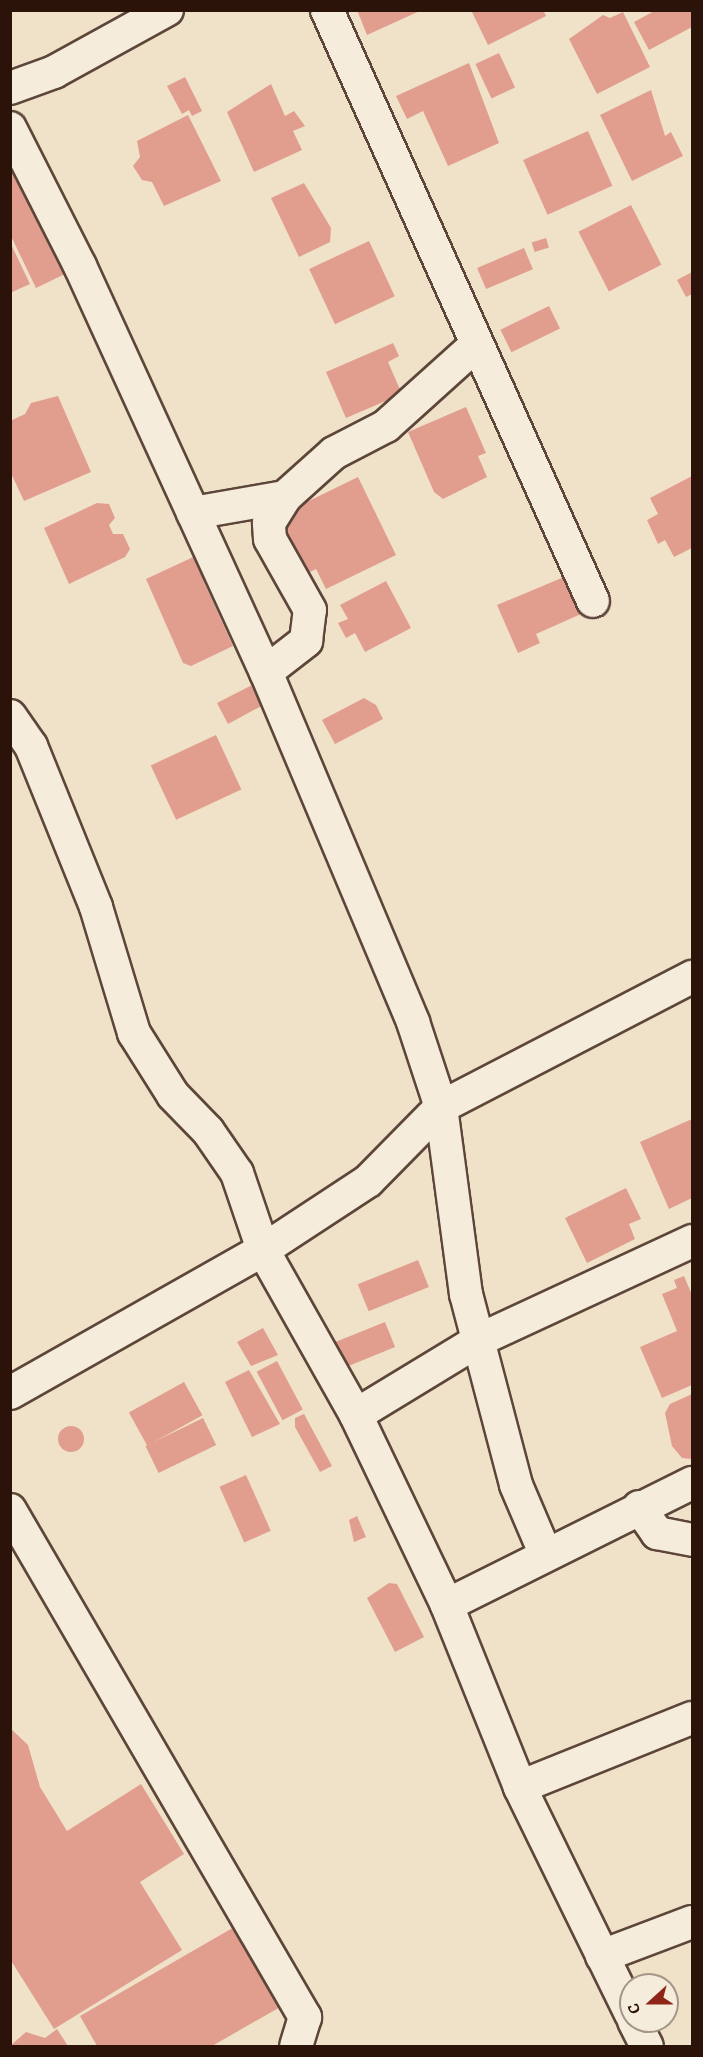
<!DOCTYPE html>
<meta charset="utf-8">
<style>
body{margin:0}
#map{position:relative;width:703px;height:2057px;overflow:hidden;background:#f0e1c9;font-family:Alegreya,serif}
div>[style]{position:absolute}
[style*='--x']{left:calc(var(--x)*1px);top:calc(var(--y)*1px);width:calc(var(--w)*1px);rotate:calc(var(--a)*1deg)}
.building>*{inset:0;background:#e19e8f;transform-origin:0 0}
.round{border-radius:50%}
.roads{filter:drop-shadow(2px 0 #5d4639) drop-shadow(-2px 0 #5d4639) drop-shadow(0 2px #5d4639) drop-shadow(0 -2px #5d4639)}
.minor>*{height:32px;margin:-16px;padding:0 16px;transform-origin:16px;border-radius:16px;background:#f5ecdc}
span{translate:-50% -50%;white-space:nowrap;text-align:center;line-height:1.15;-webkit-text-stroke:4.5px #f5ecdc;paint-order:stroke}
.frame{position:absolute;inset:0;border:12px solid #2c1309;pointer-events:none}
.north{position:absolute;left:619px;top:1973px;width:60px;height:60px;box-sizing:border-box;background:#f5ecdc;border:2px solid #a59588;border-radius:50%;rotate:249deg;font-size:16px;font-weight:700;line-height:24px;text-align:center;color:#2c1309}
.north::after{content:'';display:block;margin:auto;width:21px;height:27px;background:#8f2418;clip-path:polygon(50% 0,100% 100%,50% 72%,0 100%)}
</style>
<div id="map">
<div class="building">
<i style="clip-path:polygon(357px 10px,422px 10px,367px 35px)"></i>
<i style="clip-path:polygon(471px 10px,543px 10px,546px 16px,488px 45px)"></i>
<i style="clip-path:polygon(656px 10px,692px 10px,692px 27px,649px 50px,634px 22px)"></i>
<i style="clip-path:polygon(623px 12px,650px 67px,597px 94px,569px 39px,603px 15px,610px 18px)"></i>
<i style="left:499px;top:53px;width:38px;height:26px;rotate:65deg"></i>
<i style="clip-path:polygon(469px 63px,499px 143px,448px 166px,423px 111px,407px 119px,396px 96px)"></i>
<i style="clip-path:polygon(185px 77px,202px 111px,192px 116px,189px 110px,182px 114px,167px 86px)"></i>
<i style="clip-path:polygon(271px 84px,285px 116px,294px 111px,305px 126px,293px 131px,302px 150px,254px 172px,227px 112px)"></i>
<i style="clip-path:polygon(651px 90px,665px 136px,671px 132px,683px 156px,632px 181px,600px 115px)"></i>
<i style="clip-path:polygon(188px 115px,221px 181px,164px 206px,152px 182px,142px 180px,133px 166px,140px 157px,137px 141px)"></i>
<i style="left:588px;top:131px;width:60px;height:71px;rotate:66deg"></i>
<i style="clip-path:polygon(19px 168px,69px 272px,36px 288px,10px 234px,10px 172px)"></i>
<i style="clip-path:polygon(304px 183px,331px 228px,330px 242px,299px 257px,271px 198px)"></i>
<i style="left:631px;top:205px;width:67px;height:59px;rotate:63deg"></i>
<i style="left:546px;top:238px;width:10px;height:15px;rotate:73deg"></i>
<i style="left:369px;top:241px;width:61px;height:66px;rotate:65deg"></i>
<i style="clip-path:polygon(10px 242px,30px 284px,10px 293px)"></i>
<i style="left:524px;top:248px;width:23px;height:51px;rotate:67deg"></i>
<i style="clip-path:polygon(692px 272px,692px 294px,686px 297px,677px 280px)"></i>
<i style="left:549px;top:306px;width:25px;height:54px;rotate:64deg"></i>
<i style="clip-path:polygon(393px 343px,399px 356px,388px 362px,402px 394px,346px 418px,326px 372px)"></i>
<i style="clip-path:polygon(58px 396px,91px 472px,24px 501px,10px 471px,10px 421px,25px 414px,31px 403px)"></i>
<i style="clip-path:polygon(466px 407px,486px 453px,478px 456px,487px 477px,443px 499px,434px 492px,408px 432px)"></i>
<i style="clip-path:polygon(692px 476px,692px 548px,674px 557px,665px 540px,658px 544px,647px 520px,658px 514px,650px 498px)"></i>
<i style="clip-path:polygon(358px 477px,396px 555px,326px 589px,316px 569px,306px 574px,278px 516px)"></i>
<i style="clip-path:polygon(97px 503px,109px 504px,115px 518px,109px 525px,113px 534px,123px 534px,130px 549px,125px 557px,69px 584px,44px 528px)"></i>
<i style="clip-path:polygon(204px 552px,216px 577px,204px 582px,233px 646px,191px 666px,183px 663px,146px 579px)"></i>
<i style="clip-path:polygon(564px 577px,581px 614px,536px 634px,540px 643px,518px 653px,497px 605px)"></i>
<i style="clip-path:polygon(386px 581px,411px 628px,365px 652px,355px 633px,346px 638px,338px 623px,348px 619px,340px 605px)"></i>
<i style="clip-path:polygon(254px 684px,264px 691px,265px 704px,228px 724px,217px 703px)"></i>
<i style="clip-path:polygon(364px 698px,376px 705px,383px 719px,335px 744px,322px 720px)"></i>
<i style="left:216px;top:735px;width:60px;height:72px;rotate:65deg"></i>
<i style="clip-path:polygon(692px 1119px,692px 1198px,669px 1209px,640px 1142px)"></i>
<i style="clip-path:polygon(626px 1188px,641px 1219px,629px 1224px,635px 1239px,587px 1263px,565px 1218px)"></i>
<i style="left:418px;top:1260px;width:29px;height:65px;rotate:68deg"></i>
<i style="clip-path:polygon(684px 1276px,692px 1295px,692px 1385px,662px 1398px,640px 1347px,677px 1331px,662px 1294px,677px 1288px,674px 1280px)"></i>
<i style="left:385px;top:1322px;width:27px;height:61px;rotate:68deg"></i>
<i style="clip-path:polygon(263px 1328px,278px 1355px,251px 1366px,237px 1342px)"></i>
<i style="left:277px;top:1361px;width:55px;height:23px;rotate:62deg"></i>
<i style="clip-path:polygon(249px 1370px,280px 1424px,252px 1437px,225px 1382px)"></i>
<i style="left:184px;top:1382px;width:38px;height:63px;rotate:61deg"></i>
<i style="clip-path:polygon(692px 1394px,692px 1459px,682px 1458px,672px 1446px,665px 1413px,670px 1404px)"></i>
<i style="clip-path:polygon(304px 1414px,332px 1466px,320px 1472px,295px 1427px,295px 1418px)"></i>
<i style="left:203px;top:1418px;width:30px;height:64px;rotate:64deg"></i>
<i class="round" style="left:58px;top:1426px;width:26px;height:26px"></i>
<i style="left:246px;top:1475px;width:61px;height:29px;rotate:66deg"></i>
<i style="clip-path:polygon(357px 1516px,366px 1537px,354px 1542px,349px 1520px)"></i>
<i style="clip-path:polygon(389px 1583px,397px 1584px,424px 1637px,395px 1652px,367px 1598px)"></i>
<i style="clip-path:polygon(10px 1728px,28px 1745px,40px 1787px,67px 1831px,141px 1784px,184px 1854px,140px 1882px,182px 1950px,54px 2029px,10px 1959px)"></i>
<i style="clip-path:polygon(236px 1926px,282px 2006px,212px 2046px,97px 2046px,80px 2016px)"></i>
<i style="clip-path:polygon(57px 2029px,68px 2046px,10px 2046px,26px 2032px,45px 2038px)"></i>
</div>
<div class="roads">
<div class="minor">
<i style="--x:327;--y:10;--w:648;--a:65.77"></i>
<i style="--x:10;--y:88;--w:47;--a:-20"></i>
<i style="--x:54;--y:72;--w:129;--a:-28.8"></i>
<i style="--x:10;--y:128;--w:155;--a:63.1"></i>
<i style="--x:80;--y:266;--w:447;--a:65.4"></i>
<i style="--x:266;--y:672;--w:51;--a:-37.8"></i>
<i style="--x:306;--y:641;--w:31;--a:-83"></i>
<i style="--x:310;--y:610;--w:81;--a:-119.4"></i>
<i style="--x:270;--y:539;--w:16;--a:-94"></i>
<i style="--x:269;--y:523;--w:31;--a:-58"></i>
<i style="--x:285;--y:497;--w:66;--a:-41.9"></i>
<i style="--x:334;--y:453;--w:59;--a:-27.4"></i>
<i style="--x:386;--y:426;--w:122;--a:-42"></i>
<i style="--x:193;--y:513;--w:93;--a:-9.9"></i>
<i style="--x:266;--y:672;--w:380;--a:67.2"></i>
<i style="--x:413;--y:1022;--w:89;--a:71.8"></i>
<i style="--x:441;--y:1107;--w:189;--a:82.4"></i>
<i style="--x:466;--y:1294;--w:197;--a:75.3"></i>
<i style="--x:516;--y:1485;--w:74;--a:66.9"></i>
<i style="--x:10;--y:716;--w:37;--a:55"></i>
<i style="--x:31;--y:746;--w:174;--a:68"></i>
<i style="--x:96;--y:907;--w:132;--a:73.2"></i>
<i style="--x:134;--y:1033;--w:73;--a:57.8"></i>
<i style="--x:173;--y:1095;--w:50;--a:45.8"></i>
<i style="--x:208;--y:1131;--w:51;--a:55.4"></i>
<i style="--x:237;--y:1173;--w:81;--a:71.3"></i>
<i style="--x:263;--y:1250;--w:189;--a:60.6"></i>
<i style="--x:10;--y:1393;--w:291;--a:-29.5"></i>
<i style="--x:263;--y:1250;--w:126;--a:-33.3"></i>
<i style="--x:368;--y:1181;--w:104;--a:-45.4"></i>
<i style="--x:441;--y:1107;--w:283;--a:-27.4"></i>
<i style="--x:639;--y:1507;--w:32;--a:55"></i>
<i style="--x:657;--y:1533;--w:36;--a:11"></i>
<i style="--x:10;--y:1510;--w:587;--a:59.81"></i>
<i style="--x:305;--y:2017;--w:30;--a:107"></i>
<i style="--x:447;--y:1605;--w:274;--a:-26.5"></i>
<i style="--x:520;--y:1787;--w:185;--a:-21.9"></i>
<i style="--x:602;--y:1956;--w:96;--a:-20.7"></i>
<i style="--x:631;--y:2014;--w:253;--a:-116.1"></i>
<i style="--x:520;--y:1787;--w:196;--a:-111.9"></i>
<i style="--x:447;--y:1605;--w:211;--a:-115.6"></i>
<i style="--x:356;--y:1415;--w:146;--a:-31.3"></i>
<i style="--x:481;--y:1339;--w:233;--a:-24.9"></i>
<i style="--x:634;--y:2021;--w:28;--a:63"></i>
</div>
</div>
<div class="frame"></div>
<div class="north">С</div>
</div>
